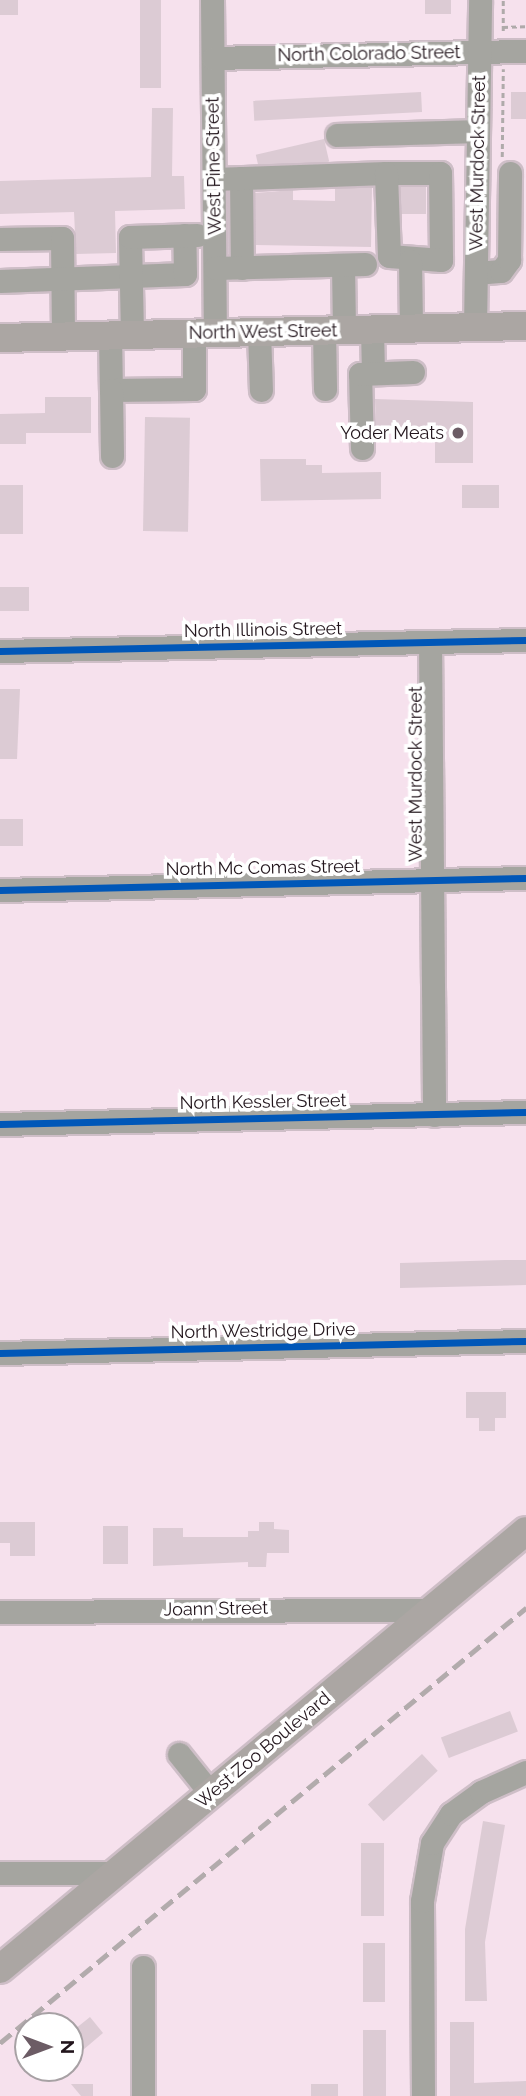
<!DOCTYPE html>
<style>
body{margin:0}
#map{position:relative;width:526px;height:2096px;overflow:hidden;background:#f6e1ed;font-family:Raleway,sans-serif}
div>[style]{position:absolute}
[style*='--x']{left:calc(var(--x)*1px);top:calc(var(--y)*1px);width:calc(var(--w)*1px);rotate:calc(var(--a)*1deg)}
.building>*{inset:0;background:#dccbd4;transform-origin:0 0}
.path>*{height:2.5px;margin-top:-1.25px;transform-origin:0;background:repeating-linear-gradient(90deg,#afaaaa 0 5px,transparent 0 8.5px)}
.roads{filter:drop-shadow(2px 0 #cebec7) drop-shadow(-2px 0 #cebec7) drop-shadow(0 2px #cebec7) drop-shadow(0 -2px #cebec7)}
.minor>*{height:23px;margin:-11.5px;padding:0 11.5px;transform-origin:11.5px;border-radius:11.5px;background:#a5a5a0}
.major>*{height:28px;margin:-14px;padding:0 14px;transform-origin:14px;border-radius:14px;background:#aba6a3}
.rail>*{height:4.5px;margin-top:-2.25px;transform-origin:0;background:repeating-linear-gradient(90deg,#b2abac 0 14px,transparent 0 21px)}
.cycleway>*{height:7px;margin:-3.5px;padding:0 3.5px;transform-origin:3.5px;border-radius:3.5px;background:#0057b8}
.dots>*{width:19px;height:19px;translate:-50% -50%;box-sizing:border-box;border:4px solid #fff;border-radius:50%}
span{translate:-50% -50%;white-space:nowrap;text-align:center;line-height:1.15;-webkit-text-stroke:7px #fff;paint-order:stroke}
.street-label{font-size:18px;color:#22151c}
.poi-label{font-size:18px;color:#22151c}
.right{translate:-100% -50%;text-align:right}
.north{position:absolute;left:14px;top:2012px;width:70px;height:70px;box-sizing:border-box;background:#fff;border:2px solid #a7a1a4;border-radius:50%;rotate:90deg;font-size:19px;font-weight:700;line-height:28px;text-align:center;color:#22151c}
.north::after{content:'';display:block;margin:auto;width:24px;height:32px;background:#6c5c65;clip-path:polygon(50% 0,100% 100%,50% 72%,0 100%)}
</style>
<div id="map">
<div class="building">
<i style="left:0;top:0;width:18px;height:15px"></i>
<i style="left:140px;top:0;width:21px;height:88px"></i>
<i style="left:425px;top:0;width:26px;height:14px"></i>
<i style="left:421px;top:92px;width:20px;height:168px;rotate:87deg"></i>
<i style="left:511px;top:92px;width:15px;height:27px"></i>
<i style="clip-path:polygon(152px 108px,173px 108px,172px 176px,184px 176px,185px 209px,115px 211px,116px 253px,76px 254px,74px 212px,0 214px,0 181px,151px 177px)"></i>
<i style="left:324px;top:139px;width:23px;height:70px;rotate:77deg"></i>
<i style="clip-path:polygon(372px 187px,371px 247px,256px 245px,255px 193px,293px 190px,293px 200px,335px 201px,335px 189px)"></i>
<i style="left:401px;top:187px;width:25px;height:27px"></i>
<i style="clip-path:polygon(45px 397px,91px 397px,91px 433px,26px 433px,26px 444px,0 444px,0 414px,45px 413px)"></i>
<i style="clip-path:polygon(375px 399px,473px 402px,473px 463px,435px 463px,435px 434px,376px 434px)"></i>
<i style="left:145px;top:417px;width:45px;height:114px;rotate:1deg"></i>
<i style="clip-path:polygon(260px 459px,306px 459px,306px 465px,322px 465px,322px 473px,381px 472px,381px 499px,261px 501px)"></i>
<i style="left:0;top:485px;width:23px;height:49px"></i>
<i style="left:462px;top:485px;width:37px;height:23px"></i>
<i style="left:0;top:587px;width:29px;height:24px"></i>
<i style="clip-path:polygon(0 689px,20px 689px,17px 759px,0 759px)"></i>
<i style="left:0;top:819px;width:23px;height:27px"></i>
<i style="clip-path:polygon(505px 1260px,526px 1260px,526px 1285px,400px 1288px,400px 1263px)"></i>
<i style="clip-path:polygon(466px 1392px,506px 1392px,506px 1418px,495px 1418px,495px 1431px,479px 1431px,479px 1418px,466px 1418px)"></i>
<i style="clip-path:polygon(0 1522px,35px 1522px,35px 1556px,10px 1556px,10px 1543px,0 1543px)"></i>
<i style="clip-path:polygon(259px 1522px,274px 1522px,274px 1529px,289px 1530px,289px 1553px,267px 1553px,266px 1567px,248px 1567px,248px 1562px,153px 1566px,153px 1528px,183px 1528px,183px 1537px,248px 1537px,248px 1531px,259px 1531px)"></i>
<i style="left:103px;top:1526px;width:25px;height:38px"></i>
<i style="left:510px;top:1711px;width:22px;height:74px;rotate:69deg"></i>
<i style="left:422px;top:1754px;width:23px;height:74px;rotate:47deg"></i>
<i style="clip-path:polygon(483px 1821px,505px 1825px,485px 1942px,487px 2001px,465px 2001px,465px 1929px)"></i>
<i style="left:361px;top:1843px;width:23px;height:73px"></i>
<i style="left:363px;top:1943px;width:22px;height:59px"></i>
<i style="clip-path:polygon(90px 2017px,103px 2033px,70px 2061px,70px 2033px)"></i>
<i style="clip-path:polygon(450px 2022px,474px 2022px,474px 2083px,526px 2081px,526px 2096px,450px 2096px)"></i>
<i style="left:363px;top:2030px;width:23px;height:66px"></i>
<i style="clip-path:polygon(71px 2084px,93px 2084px,93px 2096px,81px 2096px)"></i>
<i style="left:311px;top:2084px;width:27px;height:12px"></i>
</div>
<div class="path">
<i style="--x:503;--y:27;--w:23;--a:-2"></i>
<i style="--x:503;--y:31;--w:31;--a:-90"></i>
<i style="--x:502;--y:157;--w:88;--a:-89.3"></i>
</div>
<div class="roads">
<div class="minor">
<i style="--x:212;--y:0;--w:333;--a:89.5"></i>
<i style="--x:213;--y:58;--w:313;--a:-1.3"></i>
<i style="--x:337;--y:135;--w:141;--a:-1.6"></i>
<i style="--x:241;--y:178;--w:90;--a:89.4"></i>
<i style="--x:214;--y:179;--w:172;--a:-2"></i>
<i style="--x:386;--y:173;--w:54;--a:0"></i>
<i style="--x:440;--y:173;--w:87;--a:89.3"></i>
<i style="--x:441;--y:260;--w:52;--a:-175.6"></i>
<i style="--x:389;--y:256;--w:83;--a:-92.1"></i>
<i style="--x:0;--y:239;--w:62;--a:-0.9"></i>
<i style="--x:62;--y:238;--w:98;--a:89.4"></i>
<i style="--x:410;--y:261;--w:67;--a:89.1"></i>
<i style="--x:343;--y:265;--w:65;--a:89.1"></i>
<i style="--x:215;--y:268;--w:150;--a:-1.5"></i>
<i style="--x:476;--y:273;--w:25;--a:-5"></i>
<i style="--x:501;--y:271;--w:14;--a:-54"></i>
<i style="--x:509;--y:260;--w:87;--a:-89.3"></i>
<i style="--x:0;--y:281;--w:185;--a:-2.2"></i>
<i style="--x:185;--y:274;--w:39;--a:-91"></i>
<i style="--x:475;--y:327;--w:327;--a:-89.1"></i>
<i style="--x:372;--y:329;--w:44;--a:88.7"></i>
<i style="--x:324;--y:330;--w:59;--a:89"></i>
<i style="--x:259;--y:331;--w:59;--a:88.1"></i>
<i style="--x:132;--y:334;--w:97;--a:-91.2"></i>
<i style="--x:130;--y:237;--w:67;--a:-1.7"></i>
<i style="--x:110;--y:335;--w:55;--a:89"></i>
<i style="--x:111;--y:390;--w:83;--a:-0.7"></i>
<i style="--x:194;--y:389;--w:56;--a:-90"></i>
<i style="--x:111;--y:390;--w:66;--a:89.1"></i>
<i style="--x:362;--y:448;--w:74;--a:-91.5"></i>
<i style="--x:360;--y:374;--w:53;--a:-2.2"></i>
<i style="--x:430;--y:642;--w:473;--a:89.5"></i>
<i style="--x:0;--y:651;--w:526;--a:-1.2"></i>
<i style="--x:0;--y:890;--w:526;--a:-1.31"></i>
<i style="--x:0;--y:1124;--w:526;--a:-1.31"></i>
<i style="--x:0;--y:1353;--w:526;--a:-1.31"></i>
<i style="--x:0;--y:1612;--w:432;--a:-0.3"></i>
<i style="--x:179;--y:1754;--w:51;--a:51.3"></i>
<i style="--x:0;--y:1873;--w:116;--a:0"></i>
<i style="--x:143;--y:1967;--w:129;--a:90"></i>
<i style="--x:423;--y:2096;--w:195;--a:-90.3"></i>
<i style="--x:422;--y:1901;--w:59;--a:-80.2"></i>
<i style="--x:432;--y:1843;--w:35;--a:-57"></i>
<i style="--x:451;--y:1814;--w:37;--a:-36"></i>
<i style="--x:481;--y:1792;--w:49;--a:-24"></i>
</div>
<div class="major">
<i style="--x:0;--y:338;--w:526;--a:-1.31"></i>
<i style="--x:0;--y:1969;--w:684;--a:-39.78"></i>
</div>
</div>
<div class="rail">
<i style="--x:0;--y:2043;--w:683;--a:-39.59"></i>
</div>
<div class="cycleway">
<i style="--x:0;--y:651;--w:526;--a:-1.2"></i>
<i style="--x:0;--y:890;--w:526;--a:-1.31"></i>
<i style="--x:0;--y:1124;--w:526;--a:-1.31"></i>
<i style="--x:0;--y:1353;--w:526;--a:-1.31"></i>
</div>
<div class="dots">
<i style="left:458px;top:433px;background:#6c5c65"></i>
</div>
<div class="street-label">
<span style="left:369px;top:54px;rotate:-1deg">North Colorado Street</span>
<span style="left:478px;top:163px;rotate:-89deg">West Murdock Street</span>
<span style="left:214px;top:166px;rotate:-91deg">West Pine Street</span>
<span style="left:263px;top:332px;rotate:-1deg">North West Street</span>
<span style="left:263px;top:630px;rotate:-1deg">North Illinois Street</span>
<span style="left:416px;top:774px;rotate:-90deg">West Murdock Street</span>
<span style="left:263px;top:868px;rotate:-1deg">North Mc Comas Street</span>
<span style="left:263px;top:1102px;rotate:-1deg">North Kessler Street</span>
<span style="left:263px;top:1331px;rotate:-1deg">North Westridge Drive</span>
<span style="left:216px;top:1609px;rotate:-1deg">Joann Street</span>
<span style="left:263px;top:1750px;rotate:-40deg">West Zoo Boulevard</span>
</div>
<div class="poi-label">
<span class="right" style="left:444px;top:433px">Yoder Meats</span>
</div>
<div class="north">N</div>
</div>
